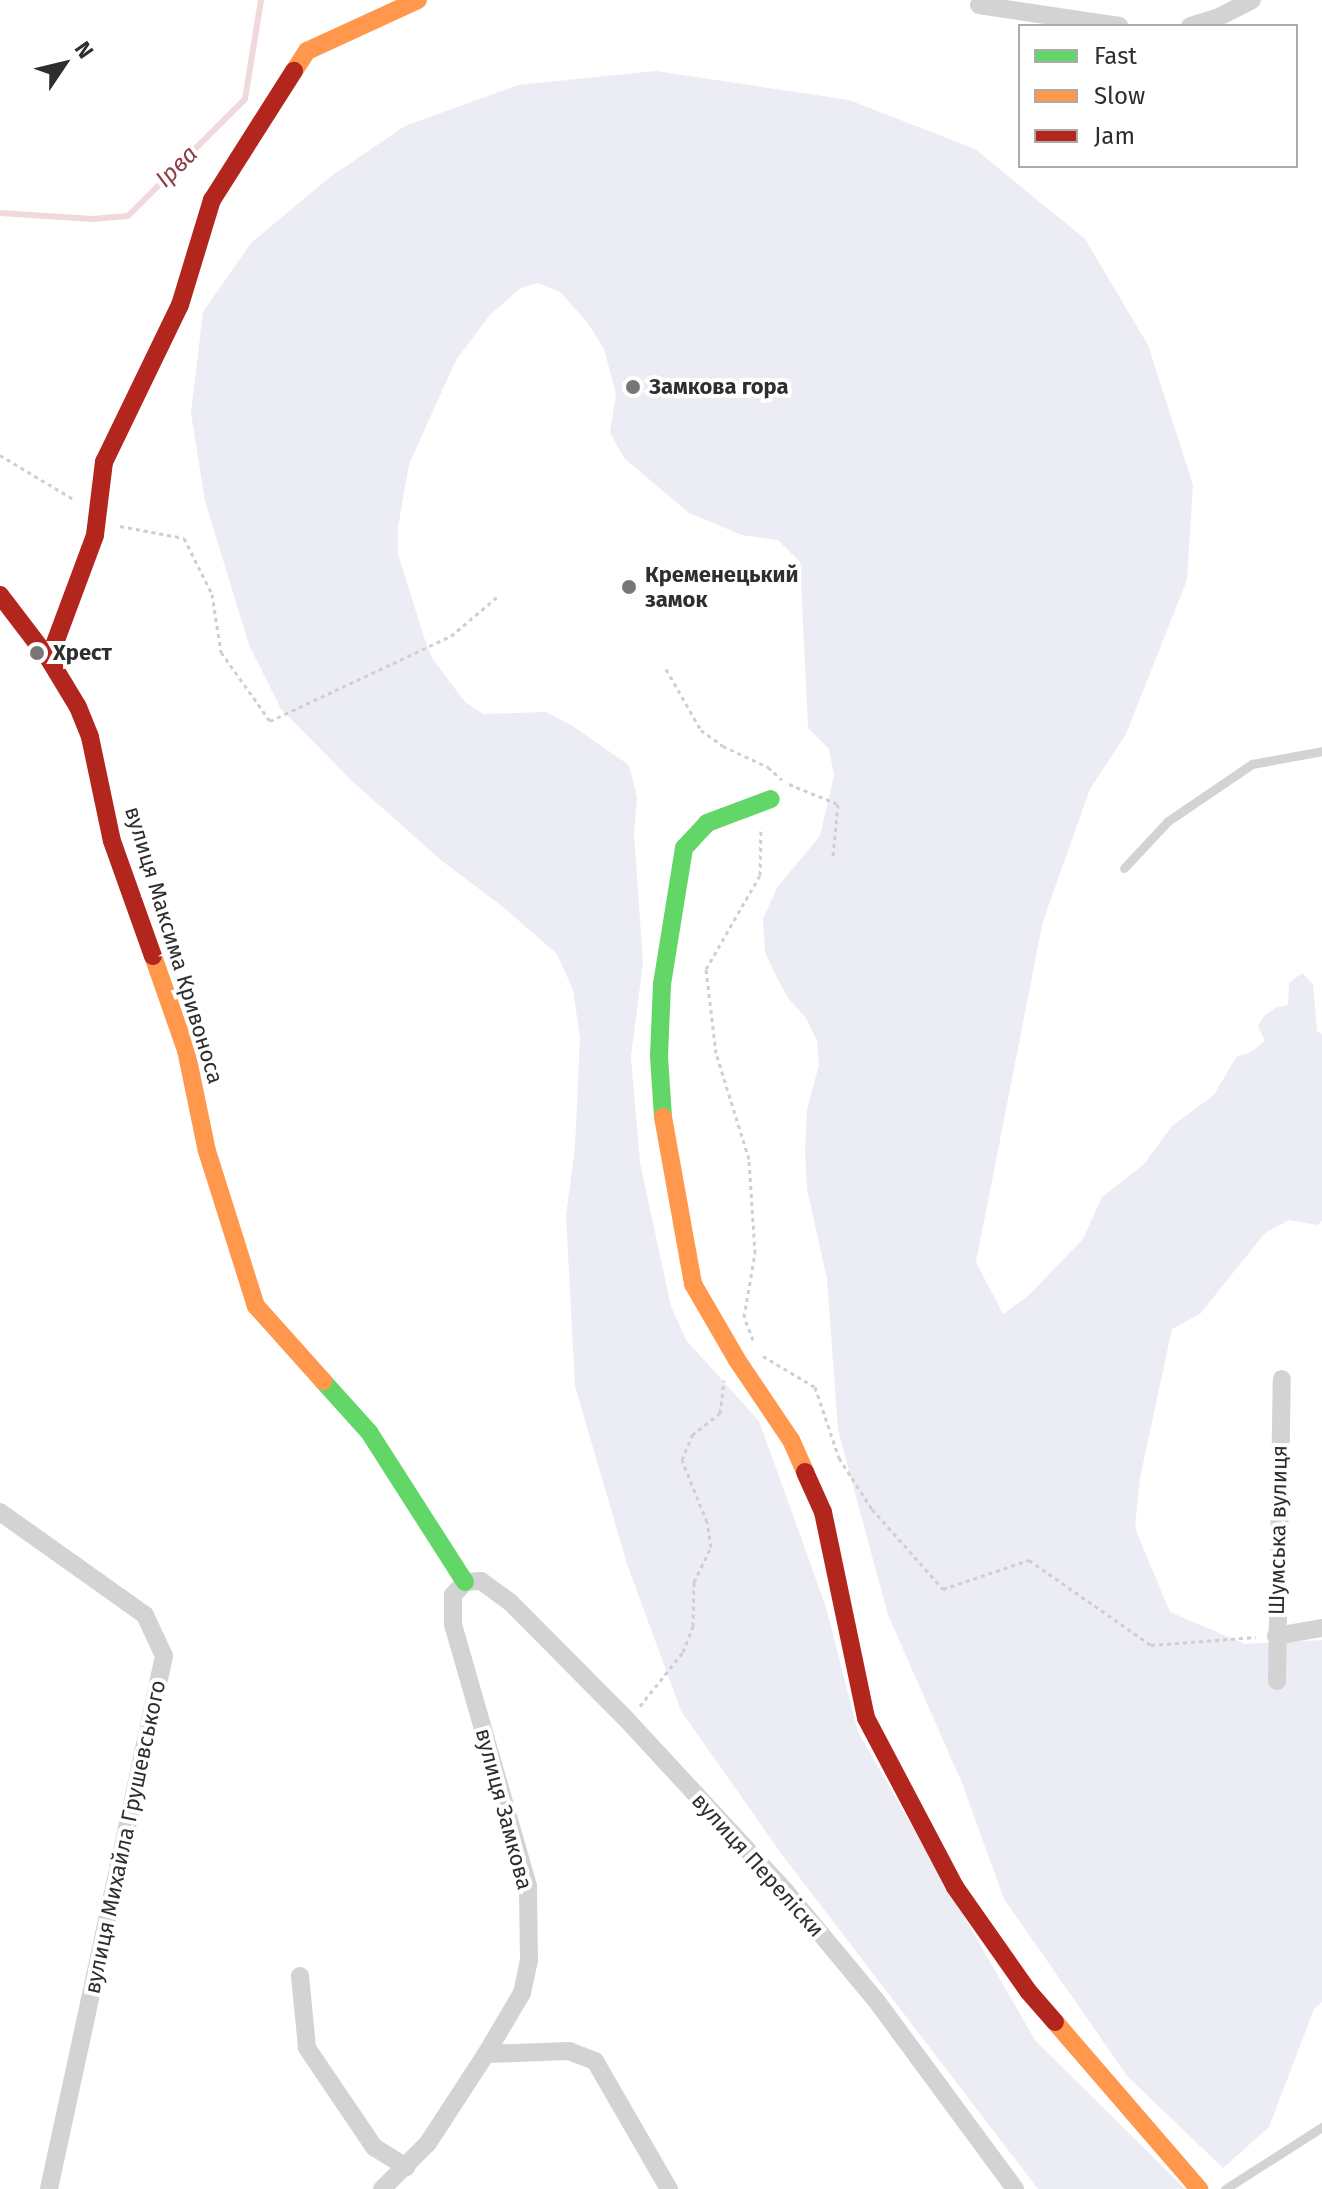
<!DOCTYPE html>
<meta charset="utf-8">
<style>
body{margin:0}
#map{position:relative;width:1322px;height:2189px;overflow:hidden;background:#fff;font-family:"Fira Sans",sans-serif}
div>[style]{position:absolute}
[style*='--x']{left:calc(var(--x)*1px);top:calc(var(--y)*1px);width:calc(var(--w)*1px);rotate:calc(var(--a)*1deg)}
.green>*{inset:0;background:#ececf4}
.stream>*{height:6px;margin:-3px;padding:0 3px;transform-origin:3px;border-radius:3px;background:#f0d8db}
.path>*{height:3px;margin-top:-1.5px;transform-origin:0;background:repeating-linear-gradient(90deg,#cfcfcf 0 4px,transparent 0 8px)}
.lane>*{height:9px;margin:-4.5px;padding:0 4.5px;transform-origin:4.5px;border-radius:4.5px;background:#d3d3d3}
.street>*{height:18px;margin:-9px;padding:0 9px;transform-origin:9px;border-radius:9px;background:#d3d3d3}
.fast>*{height:18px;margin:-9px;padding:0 9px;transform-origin:9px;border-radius:9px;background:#63d668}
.slow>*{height:18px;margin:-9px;padding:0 9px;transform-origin:9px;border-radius:9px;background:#ff974d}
.jam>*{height:18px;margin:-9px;padding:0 9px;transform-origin:9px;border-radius:9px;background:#b3261e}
.dots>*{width:22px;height:22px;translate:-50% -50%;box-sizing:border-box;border:4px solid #fff;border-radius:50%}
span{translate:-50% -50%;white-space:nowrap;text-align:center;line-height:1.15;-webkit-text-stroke:8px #fff;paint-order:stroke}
.poi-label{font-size:22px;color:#2e2e2e;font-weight:700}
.left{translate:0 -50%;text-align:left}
.street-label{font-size:22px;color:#2e2e2e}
.water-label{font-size:24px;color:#8e3e47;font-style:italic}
.legend{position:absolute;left:1018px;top:24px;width:280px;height:144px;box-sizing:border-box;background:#fff;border:2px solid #ababab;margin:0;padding:10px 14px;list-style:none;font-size:24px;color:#2e2e2e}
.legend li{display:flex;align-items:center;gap:16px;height:40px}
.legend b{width:40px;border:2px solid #ababab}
.north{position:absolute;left:24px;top:24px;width:80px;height:80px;-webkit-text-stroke:6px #fff;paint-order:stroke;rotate:55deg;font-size:22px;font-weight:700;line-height:32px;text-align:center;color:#2e2e2e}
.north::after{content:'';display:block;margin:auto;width:28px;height:36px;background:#2e2e2e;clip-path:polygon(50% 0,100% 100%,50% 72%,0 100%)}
</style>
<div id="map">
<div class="green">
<i style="clip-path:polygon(656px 71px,849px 100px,975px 149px,1085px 239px,1148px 345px,1193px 485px,1187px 580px,1126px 734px,1090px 789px,1043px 921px,976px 1262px,1003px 1314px,1028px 1296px,1083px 1239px,1102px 1197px,1144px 1164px,1172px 1126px,1214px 1095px,1236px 1057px,1251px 1052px,1265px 1041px,1258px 1026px,1264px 1016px,1275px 1008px,1288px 1005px,1289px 983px,1302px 973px,1313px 984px,1317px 1031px,1322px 1034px,1322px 1221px,1317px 1225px,1289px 1220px,1265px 1233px,1200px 1314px,1172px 1329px,1140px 1478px,1135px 1528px,1170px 1612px,1245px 1644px,1322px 1640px,1322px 2002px,1314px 2009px,1269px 2127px,1223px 2168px,1128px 2077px,1004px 1899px,962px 1783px,888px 1615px,838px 1430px,827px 1279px,807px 1189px,805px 1150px,807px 1109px,819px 1065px,817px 1041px,806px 1018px,788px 998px,776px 976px,765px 952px,763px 919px,778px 886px,820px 836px,834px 775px,829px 749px,808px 728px,800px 562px,778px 540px,742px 535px,689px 513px,624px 458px,610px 433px,616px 394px,604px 349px,587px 322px,560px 292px,538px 283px,521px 288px,490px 315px,456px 360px,409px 464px,398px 527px,398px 554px,424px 637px,432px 658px,465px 702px,483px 714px,546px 712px,571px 725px,629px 765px,637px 797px,634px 834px,643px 962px,631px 1057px,640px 1163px,671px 1306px,686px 1340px,759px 1421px,826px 1607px,858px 1732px,1035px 2040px,1185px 2189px,1038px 2189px,783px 1856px,681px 1711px,627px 1564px,575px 1386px,566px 1216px,575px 1147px,580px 1038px,573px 990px,557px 954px,503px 907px,442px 861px,353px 782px,281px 709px,249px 645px,205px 501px,191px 413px,203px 312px,251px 243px,330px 177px,405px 126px,518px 85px)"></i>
</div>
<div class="stream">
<i style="--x:0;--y:213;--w:93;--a:3.7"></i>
<i style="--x:93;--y:219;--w:35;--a:-5"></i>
<i style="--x:128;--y:216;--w:165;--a:-45"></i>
<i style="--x:245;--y:99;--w:100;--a:-80.8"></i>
</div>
<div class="path">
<i style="--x:0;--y:455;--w:87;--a:31"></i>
<i style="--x:120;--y:526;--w:65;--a:10.6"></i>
<i style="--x:184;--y:538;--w:63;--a:63.4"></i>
<i style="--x:212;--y:594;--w:59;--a:81.2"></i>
<i style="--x:221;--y:652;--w:85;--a:54.6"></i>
<i style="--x:270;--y:721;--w:200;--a:-25.2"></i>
<i style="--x:451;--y:636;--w:60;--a:-40.3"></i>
<i style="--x:666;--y:669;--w:70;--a:60.2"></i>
<i style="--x:701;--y:730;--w:27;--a:36"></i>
<i style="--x:723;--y:746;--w:50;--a:25"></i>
<i style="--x:768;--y:767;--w:19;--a:43"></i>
<i style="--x:789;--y:784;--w:53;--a:22.2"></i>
<i style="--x:838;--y:804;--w:52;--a:95.5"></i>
<i style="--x:753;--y:1340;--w:25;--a:-111"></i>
<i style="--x:744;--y:1317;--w:65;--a:-80.2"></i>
<i style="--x:755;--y:1253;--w:94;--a:-93.7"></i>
<i style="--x:749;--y:1159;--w:111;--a:-107.3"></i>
<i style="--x:716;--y:1053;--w:85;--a:-96.8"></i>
<i style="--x:706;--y:969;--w:108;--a:-60.1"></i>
<i style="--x:760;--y:875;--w:48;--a:-88.8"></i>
<i style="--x:763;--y:1356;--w:61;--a:30.8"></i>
<i style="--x:815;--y:1387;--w:75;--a:71.3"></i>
<i style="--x:839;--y:1458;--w:61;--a:57.1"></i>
<i style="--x:872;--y:1509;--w:107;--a:48.4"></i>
<i style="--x:943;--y:1589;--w:91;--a:-18.6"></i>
<i style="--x:1029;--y:1560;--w:149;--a:34.9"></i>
<i style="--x:1151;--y:1645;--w:105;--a:-4.4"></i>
<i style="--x:640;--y:1706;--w:69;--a:-51.5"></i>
<i style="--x:683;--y:1652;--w:28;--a:-69"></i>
<i style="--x:693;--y:1626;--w:44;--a:-88.7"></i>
<i style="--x:694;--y:1582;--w:39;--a:-64"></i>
<i style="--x:711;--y:1547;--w:25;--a:-99"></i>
<i style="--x:707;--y:1522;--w:67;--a:-112"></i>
<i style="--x:682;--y:1460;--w:27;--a:-68"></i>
<i style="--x:692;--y:1435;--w:36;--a:-38"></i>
<i style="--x:720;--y:1413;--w:33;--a:-83"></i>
</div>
<div class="lane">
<i style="--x:1124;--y:868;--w:64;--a:-46.9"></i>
<i style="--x:1168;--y:821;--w:102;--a:-34.2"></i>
<i style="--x:1252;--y:764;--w:71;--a:-10.5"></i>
<i style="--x:1225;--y:2189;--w:115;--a:-32.6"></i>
</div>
<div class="street">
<i style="--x:979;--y:5;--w:142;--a:8.5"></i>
<i style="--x:1190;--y:26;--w:28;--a:-17"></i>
<i style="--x:1217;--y:18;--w:39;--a:-27"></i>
<i style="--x:0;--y:1512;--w:178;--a:35.4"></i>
<i style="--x:145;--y:1615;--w:45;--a:65.1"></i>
<i style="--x:164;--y:1656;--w:545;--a:102.18"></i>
<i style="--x:1276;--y:1636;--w:47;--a:-9.9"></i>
<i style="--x:1277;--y:1681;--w:302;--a:-89.1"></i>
<i style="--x:300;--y:1976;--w:72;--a:84.4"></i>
<i style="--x:307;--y:2048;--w:120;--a:55.9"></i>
<i style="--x:374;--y:2147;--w:38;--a:32"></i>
<i style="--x:486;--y:2054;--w:83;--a:-2.1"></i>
<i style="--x:569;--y:2051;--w:28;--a:21"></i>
<i style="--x:595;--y:2061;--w:148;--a:60"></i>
<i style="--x:382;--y:2189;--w:65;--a:-45"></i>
<i style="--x:428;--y:2143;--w:106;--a:-56.9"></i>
<i style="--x:486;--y:2054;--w:71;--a:-59.5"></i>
<i style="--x:522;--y:1993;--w:33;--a:-78"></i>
<i style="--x:529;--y:1961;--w:75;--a:-90.8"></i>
<i style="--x:528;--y:1886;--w:272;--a:-106"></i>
<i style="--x:453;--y:1625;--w:30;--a:-90"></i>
<i style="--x:453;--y:1595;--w:18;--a:-47"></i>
<i style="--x:465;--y:1582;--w:16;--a:-4"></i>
<i style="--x:481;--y:1581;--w:36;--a:36"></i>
<i style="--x:510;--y:1602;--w:166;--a:45.2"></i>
<i style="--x:627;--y:1720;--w:234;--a:47.2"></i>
<i style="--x:786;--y:1892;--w:144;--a:50.3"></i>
<i style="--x:878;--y:2003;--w:231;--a:53.6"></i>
</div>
<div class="fast">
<i style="--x:663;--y:1117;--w:61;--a:-93.8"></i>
<i style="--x:659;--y:1056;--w:72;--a:-87.6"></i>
<i style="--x:662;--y:984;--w:138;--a:-80.8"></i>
<i style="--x:684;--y:848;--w:34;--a:-47"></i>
<i style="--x:707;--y:823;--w:68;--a:-20.6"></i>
<i style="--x:323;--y:1381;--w:69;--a:48"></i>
<i style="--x:369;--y:1432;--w:178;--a:57.4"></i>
</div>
<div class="slow">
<i style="--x:294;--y:71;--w:24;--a:-57"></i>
<i style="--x:307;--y:51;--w:122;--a:-24.7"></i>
<i style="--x:153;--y:956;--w:100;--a:70.7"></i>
<i style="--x:186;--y:1050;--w:103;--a:78.3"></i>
<i style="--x:207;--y:1151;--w:163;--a:72.5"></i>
<i style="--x:256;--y:1306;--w:101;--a:48.2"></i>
<i style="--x:663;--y:1117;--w:170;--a:79.8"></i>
<i style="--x:693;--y:1284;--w:88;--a:59.9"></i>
<i style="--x:737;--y:1360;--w:97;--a:56"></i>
<i style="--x:791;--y:1440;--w:35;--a:66"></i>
<i style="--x:1055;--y:2022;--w:221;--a:49.2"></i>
</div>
<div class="jam">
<i style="--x:0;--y:595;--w:81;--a:52.6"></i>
<i style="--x:49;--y:659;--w:56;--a:58.9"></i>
<i style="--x:78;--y:707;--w:32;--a:68"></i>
<i style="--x:90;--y:737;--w:106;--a:78.1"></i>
<i style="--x:112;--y:841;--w:122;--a:70.4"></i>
<i style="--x:49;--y:659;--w:132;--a:-69.6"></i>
<i style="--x:95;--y:535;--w:74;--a:-83"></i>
<i style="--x:104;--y:462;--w:174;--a:-64.2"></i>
<i style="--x:180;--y:305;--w:110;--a:-73.1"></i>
<i style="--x:212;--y:200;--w:153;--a:-57.6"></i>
<i style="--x:805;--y:1472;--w:44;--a:65.8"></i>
<i style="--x:823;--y:1512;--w:210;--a:78.2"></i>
<i style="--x:866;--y:1718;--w:191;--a:62.2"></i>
<i style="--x:955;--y:1887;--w:127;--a:54.9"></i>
<i style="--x:1028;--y:1991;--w:41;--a:48.9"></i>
</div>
<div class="dots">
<i style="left:633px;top:387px;background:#777"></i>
<i style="left:629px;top:587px;background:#777"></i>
<i style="left:37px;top:653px;background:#777"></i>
</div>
<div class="poi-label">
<span class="left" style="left:649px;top:387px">Замкова гора</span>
<span class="left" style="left:645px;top:587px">Кременецький<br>замок</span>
<span class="left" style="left:53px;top:653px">Хрест</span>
</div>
<div class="street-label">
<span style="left:174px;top:945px;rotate:73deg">вулиця Максима Кривоноса</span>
<span style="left:1278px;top:1530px;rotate:-89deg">Шумська вулиця</span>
<span style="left:504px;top:1809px;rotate:75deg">вулиця Замкова</span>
<span style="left:125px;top:1837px;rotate:-78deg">вулиця Михайла Грушевського</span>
<span style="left:758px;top:1865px;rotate:48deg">вулиця Переліски</span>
</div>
<div class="water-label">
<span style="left:177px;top:167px;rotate:-45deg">Ірва</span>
</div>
<ul class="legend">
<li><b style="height:10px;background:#63d668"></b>Fast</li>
<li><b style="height:10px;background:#ff974d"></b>Slow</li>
<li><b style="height:10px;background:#b3261e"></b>Jam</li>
</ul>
<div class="north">N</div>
</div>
